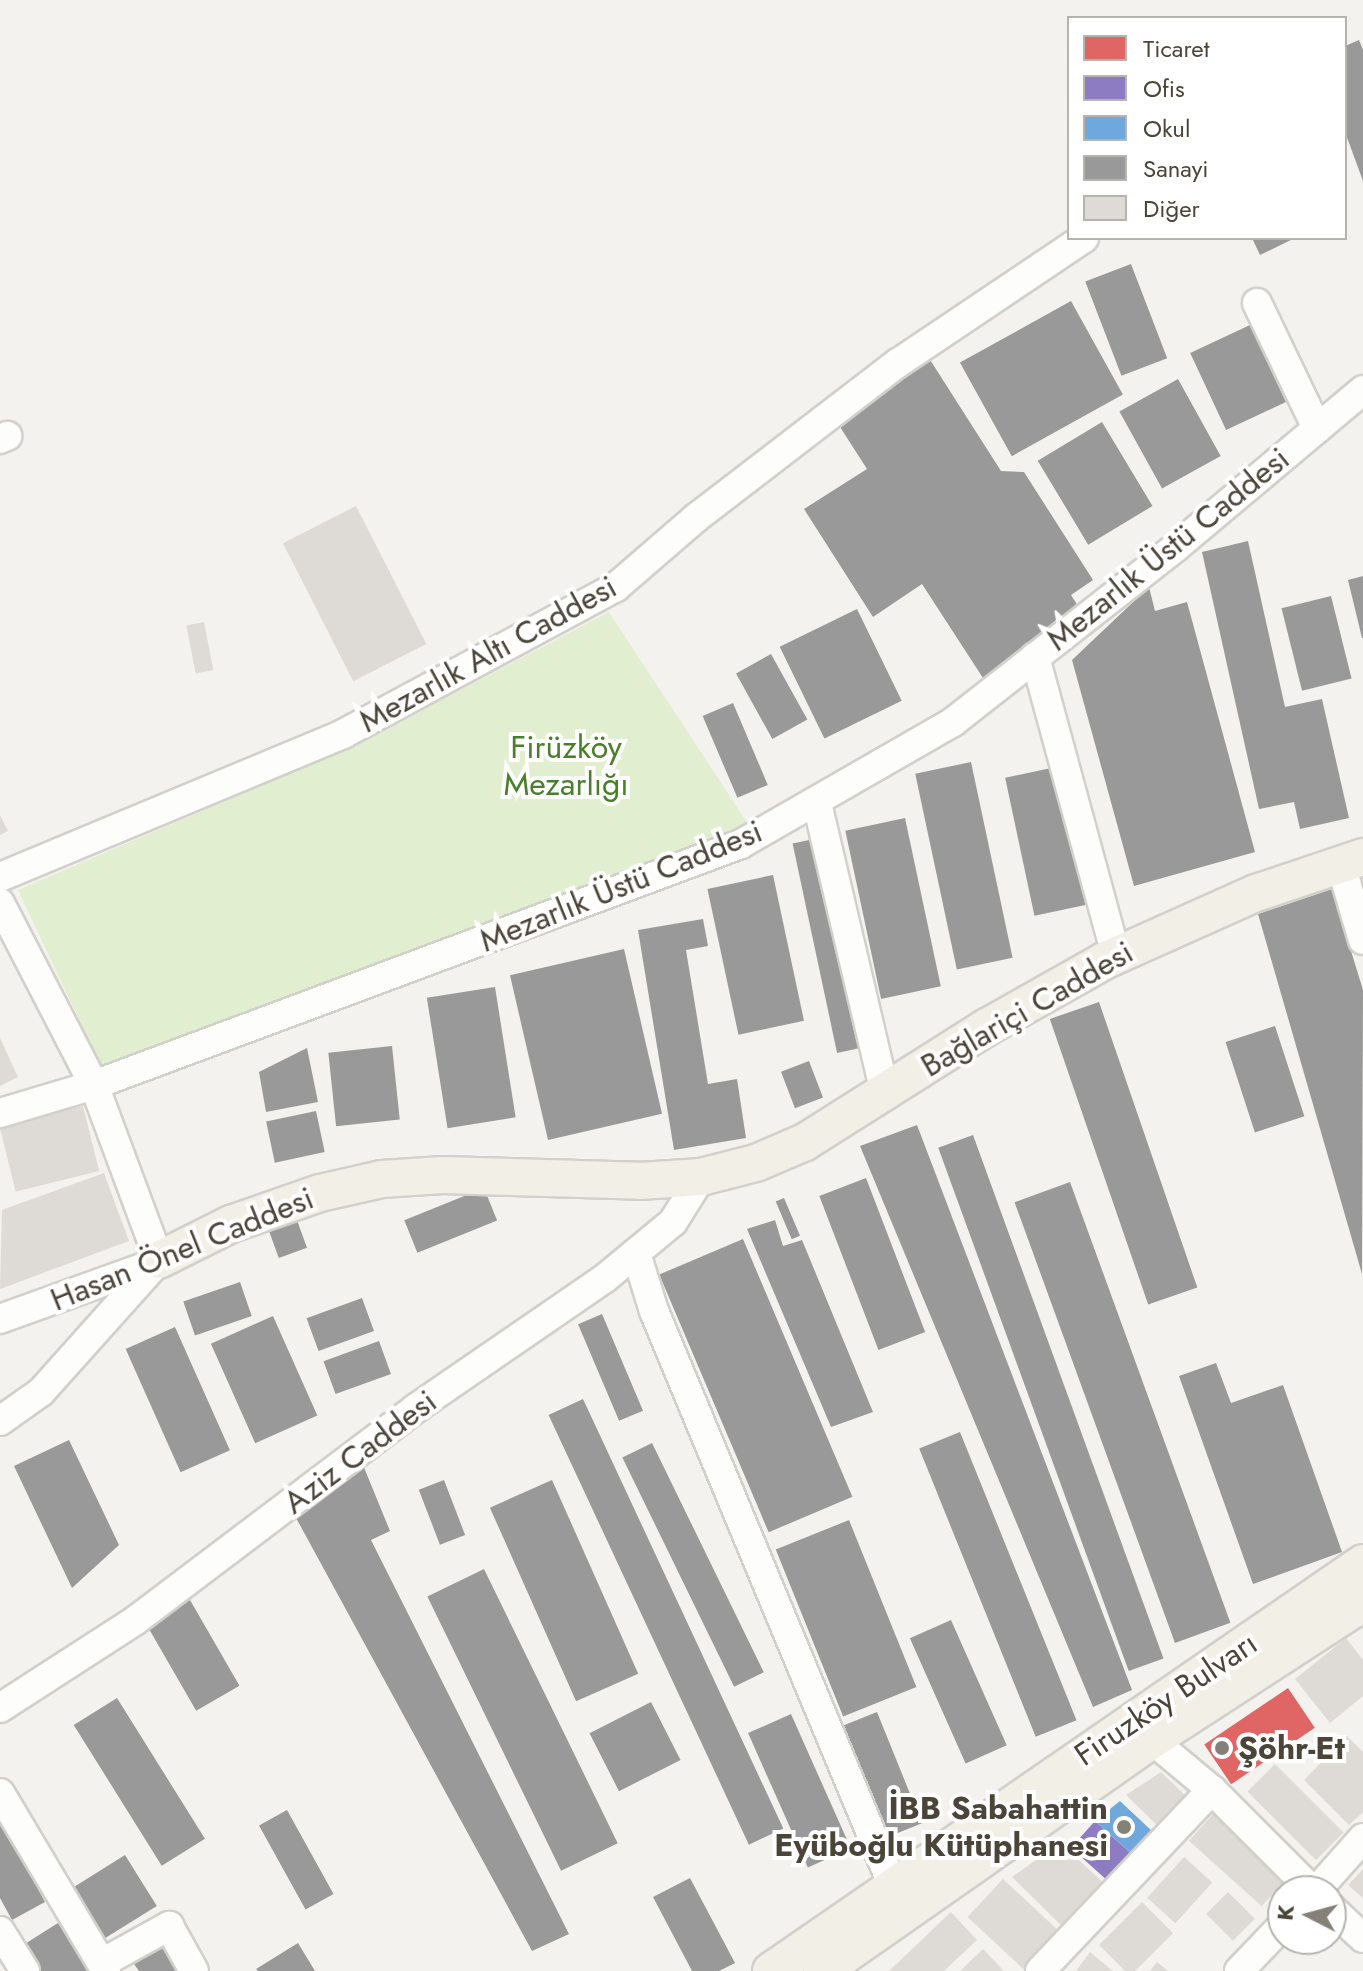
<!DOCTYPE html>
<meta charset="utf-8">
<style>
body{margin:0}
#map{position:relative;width:1363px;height:1971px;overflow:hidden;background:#f4f2ee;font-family:Jost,sans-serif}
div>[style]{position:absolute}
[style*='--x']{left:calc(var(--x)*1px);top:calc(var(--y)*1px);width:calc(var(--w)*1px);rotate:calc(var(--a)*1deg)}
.green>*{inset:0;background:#e1eecf}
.shops>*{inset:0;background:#e06666;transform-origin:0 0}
.offices>*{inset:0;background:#8e7cc3;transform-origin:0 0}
.schools>*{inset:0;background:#6fa8dc}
.industry>*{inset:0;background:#999;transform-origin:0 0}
.building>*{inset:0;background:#dedbd6;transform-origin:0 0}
.roads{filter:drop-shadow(2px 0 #d2d0cb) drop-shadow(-2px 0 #d2d0cb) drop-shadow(0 2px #d2d0cb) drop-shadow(0 -2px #d2d0cb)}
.minor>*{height:28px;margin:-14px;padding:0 14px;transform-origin:14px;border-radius:14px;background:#fdfdfc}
.major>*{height:36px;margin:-18px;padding:0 18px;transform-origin:18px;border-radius:18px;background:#f2efe6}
.dots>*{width:22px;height:22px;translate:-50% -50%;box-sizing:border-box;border:4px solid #fff;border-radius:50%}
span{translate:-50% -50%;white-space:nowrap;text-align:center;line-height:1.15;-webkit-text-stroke:8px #fff;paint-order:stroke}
.street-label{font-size:32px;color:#4b4439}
.park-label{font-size:32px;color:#4a7f2a}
.poi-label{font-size:32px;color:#4b4439;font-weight:700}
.left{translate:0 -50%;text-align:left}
.right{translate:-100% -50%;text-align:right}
.legend{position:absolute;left:1067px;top:16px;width:280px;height:224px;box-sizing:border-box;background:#fff;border:2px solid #b7b4b0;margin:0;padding:10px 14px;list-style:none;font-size:24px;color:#4b4439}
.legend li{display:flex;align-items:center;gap:16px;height:40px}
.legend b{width:40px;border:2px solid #b7b4b0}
.north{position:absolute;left:1267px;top:1875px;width:80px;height:80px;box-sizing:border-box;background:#fff;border:2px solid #b7b4b0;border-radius:50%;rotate:276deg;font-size:22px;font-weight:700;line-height:32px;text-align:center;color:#4b4439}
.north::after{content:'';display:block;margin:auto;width:28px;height:36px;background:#868178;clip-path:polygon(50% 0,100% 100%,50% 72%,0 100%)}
</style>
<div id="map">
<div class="green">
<i style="clip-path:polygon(609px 612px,748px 824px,101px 1066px,18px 890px,352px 747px)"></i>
</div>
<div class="shops">
<i style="left:1288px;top:1688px;width:48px;height:101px;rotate:56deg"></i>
</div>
<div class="offices">
<i style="left:1095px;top:1821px;width:52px;height:36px;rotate:42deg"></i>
</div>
<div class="schools">
<i style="clip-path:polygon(1120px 1801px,1153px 1832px,1134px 1856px,1095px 1821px)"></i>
</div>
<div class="industry">
<i style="clip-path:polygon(1359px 40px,1363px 50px,1363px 181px,1345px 132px,1345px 46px)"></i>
<i style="clip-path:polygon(1252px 238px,1295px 238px,1260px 255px)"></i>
<i style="left:1131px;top:264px;width:101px;height:49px;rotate:69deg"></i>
<i style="left:1071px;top:301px;width:107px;height:127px;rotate:61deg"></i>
<i style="left:1250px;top:325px;width:85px;height:66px;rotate:65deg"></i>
<i style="clip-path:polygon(927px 355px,1001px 471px,1024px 472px,1093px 580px,1071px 595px,1083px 614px,983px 678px,922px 584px,873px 617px,804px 509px,867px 469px,833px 416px)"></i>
<i style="left:1178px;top:379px;width:88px;height:67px;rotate:61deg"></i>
<i style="left:1102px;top:422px;width:98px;height:75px;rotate:59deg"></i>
<i style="clip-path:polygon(1248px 541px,1285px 707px,1322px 699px,1349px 818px,1300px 829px,1294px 802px,1259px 809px,1202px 552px)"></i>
<i style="clip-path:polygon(1363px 576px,1363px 638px,1362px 638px,1348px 580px)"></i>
<i style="clip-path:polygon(1149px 587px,1155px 611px,1187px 602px,1255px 852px,1134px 886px,1072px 660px)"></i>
<i style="left:1331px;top:596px;width:85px;height:51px;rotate:76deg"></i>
<i style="left:857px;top:609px;width:102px;height:86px;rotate:64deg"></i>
<i style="left:771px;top:654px;width:75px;height:40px;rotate:61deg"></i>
<i style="left:733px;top:703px;width:89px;height:33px;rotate:67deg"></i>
<i style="left:971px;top:762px;width:200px;height:57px;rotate:78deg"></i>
<i style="left:1056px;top:767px;width:141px;height:52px;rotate:78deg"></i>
<i style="left:905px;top:818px;width:172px;height:61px;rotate:78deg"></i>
<i style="left:819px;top:838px;width:214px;height:27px;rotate:78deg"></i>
<i style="left:773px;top:875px;width:149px;height:67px;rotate:78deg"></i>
<i style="clip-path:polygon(1332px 889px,1363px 990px,1362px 1274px,1258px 914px)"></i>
<i style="clip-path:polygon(703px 919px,708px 946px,686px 950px,708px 1084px,737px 1079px,746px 1138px,674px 1150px,638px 930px)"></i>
<i style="left:624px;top:949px;width:169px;height:117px;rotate:77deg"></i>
<i style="left:495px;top:987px;width:132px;height:69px;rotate:81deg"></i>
<i style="left:1099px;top:1002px;width:302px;height:52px;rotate:71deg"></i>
<i style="left:1275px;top:1026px;width:95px;height:52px;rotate:72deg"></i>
<i style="left:392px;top:1046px;width:74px;height:64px;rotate:84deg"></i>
<i style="clip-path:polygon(307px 1048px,318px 1102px,266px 1112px,259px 1072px)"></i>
<i style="left:809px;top:1061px;width:39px;height:30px;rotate:69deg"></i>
<i style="left:316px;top:1111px;width:42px;height:51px;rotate:78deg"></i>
<i style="clip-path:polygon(917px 1125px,1132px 1690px,1093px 1707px,860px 1146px)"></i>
<i style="left:973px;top:1135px;width:557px;height:37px;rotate:70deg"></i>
<i style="left:866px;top:1178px;width:165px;height:50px;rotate:69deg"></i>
<i style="left:1070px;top:1182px;width:469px;height:59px;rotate:70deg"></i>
<i style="left:484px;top:1188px;width:35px;height:86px;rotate:68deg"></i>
<i style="left:784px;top:1198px;width:41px;height:9px;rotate:67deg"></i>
<i style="left:294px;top:1212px;width:38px;height:30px;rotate:70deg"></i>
<i style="clip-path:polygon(775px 1220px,783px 1246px,802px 1240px,873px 1412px,831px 1427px,747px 1229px)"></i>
<i style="left:743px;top:1239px;width:280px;height:91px;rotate:67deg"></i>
<i style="left:240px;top:1282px;width:36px;height:60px;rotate:71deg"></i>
<i style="left:362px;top:1298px;width:35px;height:59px;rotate:70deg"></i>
<i style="left:602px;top:1314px;width:105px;height:26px;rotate:67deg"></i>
<i style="left:273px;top:1316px;width:109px;height:68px;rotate:66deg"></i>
<i style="left:175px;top:1327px;width:135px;height:54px;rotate:66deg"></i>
<i style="left:379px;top:1341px;width:35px;height:59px;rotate:70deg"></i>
<i style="clip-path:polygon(1216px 1363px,1231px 1403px,1283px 1385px,1342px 1552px,1253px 1584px,1179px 1376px)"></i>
<i style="left:583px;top:1399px;width:474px;height:38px;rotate:65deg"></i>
<i style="left:960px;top:1432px;width:311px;height:44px;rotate:68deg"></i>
<i style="clip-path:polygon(69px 1440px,119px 1545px,72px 1588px,14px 1466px)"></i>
<i style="left:652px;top:1443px;width:255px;height:33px;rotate:64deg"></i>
<i style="clip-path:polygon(363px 1465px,390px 1531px,371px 1540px,569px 1934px,532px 1951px,295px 1516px)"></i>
<i style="left:444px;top:1480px;width:59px;height:27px;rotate:69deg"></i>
<i style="left:552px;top:1480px;width:212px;height:68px;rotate:66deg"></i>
<i style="left:849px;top:1520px;width:180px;height:79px;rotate:68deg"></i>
<i style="left:484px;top:1569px;width:305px;height:63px;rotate:64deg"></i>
<i style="left:190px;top:1600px;width:99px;height:50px;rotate:60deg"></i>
<i style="left:951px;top:1620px;width:137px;height:45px;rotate:66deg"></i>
<i style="left:117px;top:1698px;width:166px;height:51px;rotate:58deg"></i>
<i style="left:651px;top:1702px;width:65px;height:69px;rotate:63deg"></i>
<i style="left:877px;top:1712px;width:120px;height:41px;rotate:68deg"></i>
<i style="left:791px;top:1714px;width:147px;height:47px;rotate:66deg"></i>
<i style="left:287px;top:1810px;width:96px;height:32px;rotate:61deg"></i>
<i style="clip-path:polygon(0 1818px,45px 1902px,12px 1920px,0 1898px)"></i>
<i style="left:125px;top:1855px;width:60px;height:64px;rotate:58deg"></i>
<i style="clip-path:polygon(690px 1878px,735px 1963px,719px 1971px,692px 1971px,653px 1897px)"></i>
<i style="clip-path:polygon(58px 1923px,88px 1971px,35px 1971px,20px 1947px)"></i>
<i style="clip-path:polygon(168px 1942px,186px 1971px,139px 1971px,134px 1964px)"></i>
<i style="clip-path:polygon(298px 1943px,315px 1971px,258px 1971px,256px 1969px)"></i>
</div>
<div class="building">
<i style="left:356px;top:506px;width:155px;height:82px;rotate:63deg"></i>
<i style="left:204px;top:622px;width:49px;height:18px;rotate:79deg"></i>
<i style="clip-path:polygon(0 815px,8px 831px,0 835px)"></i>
<i style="clip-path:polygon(0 1038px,18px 1077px,0 1086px)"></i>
<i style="left:83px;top:1106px;width:67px;height:86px;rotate:76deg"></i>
<i style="clip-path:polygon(104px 1173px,129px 1241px,0 1289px,2px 1210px)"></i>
<i style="clip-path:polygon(1346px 1638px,1363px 1660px,1363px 1696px,1330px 1723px,1295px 1679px)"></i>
<i style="clip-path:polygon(1347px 1736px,1363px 1752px,1363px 1812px,1349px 1825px,1304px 1780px)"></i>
<i style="left:1275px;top:1764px;width:97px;height:39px;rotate:45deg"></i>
<i style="clip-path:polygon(1161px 1772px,1189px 1799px,1160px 1828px,1126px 1795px)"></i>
<i style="left:1213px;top:1814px;width:98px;height:36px;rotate:42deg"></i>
<i style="clip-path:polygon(1060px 1843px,1105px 1884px,1064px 1928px,1012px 1877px)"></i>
<i style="left:1184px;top:1857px;width:38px;height:55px;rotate:42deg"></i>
<i style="clip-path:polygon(1363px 1869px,1363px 1898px,1348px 1885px)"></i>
<i style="left:1003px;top:1879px;width:80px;height:52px;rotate:43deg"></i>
<i style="left:1228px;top:1892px;width:38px;height:31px;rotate:45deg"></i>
<i style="clip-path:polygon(1142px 1902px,1173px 1933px,1135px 1971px,1125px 1971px,1099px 1945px)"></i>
<i style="clip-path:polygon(951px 1912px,977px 1940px,944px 1971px,889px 1971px)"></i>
<i style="clip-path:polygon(983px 1949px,1004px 1971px,960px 1971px)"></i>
<i style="clip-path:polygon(1090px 1952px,1113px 1971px,1076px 1971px)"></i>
<i style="clip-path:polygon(1157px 1962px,1168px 1971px,1150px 1971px)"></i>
</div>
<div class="roads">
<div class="minor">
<i style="--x:1257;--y:303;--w:139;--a:64.4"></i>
<i style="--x:0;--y:439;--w:8;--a:-23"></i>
<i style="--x:1035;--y:657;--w:310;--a:74.8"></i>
<i style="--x:817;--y:803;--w:297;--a:76.8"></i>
<i style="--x:1341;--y:865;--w:78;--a:73.7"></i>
<i style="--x:0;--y:877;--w:372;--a:-22.6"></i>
<i style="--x:343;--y:734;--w:310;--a:-28.3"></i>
<i style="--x:616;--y:587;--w:107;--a:-40.8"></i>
<i style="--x:697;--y:517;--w:253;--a:-37.5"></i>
<i style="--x:898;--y:363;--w:224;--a:-33.9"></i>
<i style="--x:0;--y:903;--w:205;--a:62.7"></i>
<i style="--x:94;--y:1085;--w:187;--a:69.6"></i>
<i style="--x:0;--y:1113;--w:98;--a:-16.6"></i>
<i style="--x:94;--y:1085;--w:690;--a:-20.43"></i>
<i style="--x:741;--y:844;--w:245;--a:-29.9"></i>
<i style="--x:953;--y:722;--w:283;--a:-38.1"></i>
<i style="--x:1176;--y:547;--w:244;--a:-40"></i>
<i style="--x:636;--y:1253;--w:61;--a:72.8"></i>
<i style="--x:654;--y:1311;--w:623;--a:67.43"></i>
<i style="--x:0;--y:1319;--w:159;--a:-19.8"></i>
<i style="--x:0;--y:1421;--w:50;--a:-35.3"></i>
<i style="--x:41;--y:1392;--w:177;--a:-48.2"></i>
<i style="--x:0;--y:1708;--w:162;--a:-32.9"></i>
<i style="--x:136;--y:1620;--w:351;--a:-37.1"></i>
<i style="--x:416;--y:1408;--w:228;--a:-34.5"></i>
<i style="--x:604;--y:1279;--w:89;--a:-39.6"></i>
<i style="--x:673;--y:1222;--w:53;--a:-58.1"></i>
<i style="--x:1152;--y:1740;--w:78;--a:39.8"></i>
<i style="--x:1212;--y:1790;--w:143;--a:45"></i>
<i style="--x:0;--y:1793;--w:207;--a:59.2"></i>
<i style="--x:1316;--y:1891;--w:71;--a:-48.4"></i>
<i style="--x:1331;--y:1908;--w:44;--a:43.2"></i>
<i style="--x:0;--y:1931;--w:47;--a:58"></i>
<i style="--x:102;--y:1963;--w:77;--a:-28.9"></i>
<i style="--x:169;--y:1926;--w:51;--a:60.9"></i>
<i style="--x:1040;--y:1971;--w:250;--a:-46.5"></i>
<i style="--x:1239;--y:1971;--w:64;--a:-46.3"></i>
</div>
<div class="major">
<i style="--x:159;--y:1260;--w:80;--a:-26.6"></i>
<i style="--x:231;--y:1224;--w:94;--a:-19.2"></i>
<i style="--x:320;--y:1193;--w:64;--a:-12.7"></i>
<i style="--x:382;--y:1179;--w:61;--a:-3.8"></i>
<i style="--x:443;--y:1175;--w:197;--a:1.7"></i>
<i style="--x:640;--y:1181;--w:61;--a:-3.8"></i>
<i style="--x:701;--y:1177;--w:57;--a:-14.3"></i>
<i style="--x:756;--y:1163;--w:53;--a:-23.2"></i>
<i style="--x:805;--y:1142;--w:215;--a:-32.3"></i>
<i style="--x:987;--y:1027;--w:137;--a:-29.4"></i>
<i style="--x:1106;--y:960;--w:164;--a:-24.1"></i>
<i style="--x:1256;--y:893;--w:113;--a:-18.6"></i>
<i style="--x:771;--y:1971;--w:719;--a:-34.57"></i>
<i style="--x:822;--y:1971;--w:403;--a:-35"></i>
<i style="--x:1152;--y:1740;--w:252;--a:-33"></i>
</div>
</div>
<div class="dots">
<i style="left:1222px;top:1748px;background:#868178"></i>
<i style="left:1124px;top:1827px;background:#868178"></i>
</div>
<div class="street-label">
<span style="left:1168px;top:549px;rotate:-39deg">Mezarlık Üstü Caddesi</span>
<span style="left:488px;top:654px;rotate:-29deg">Mezarlık Altı Caddesi</span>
<span style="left:621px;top:886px;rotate:-22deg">Mezarlık Üstü Caddesi</span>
<span style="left:1027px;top:1009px;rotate:-30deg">Bağlariçi Caddesi</span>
<span style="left:182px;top:1249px;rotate:-22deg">Hasan Önel Caddesi</span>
<span style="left:360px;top:1452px;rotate:-37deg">Aziz Caddesi</span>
<span style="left:1166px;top:1699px;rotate:-34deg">Firuzköy Bulvarı</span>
</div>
<div class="park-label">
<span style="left:566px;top:766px">Firüzköy<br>Mezarlığı</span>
</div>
<div class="poi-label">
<span class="left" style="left:1238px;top:1748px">Şöhr-Et</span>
<span class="right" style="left:1108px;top:1827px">İBB Sabahattin<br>Eyüboğlu Kütüphanesi</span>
</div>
<ul class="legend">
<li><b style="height:22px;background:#e06666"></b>Ticaret</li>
<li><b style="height:22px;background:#8e7cc3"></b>Ofis</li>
<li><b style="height:22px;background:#6fa8dc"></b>Okul</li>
<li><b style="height:22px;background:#999"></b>Sanayi</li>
<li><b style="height:22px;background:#dedbd6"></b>Diğer</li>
</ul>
<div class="north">K</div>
</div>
